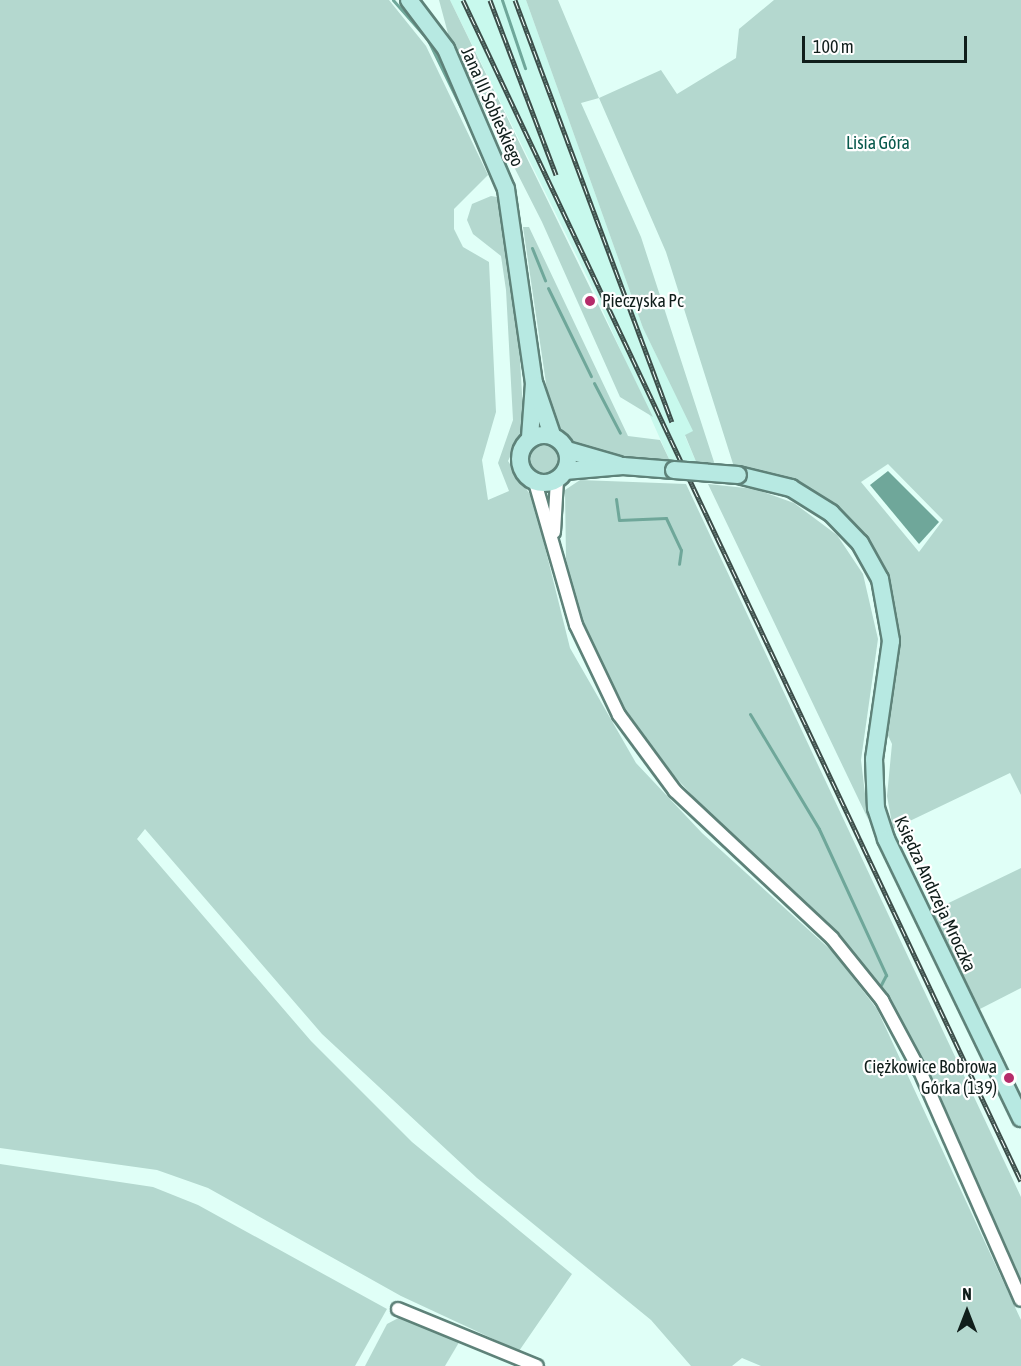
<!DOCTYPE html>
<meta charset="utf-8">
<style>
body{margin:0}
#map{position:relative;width:1021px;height:1366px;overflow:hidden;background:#e0fff7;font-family:"Asap Condensed",sans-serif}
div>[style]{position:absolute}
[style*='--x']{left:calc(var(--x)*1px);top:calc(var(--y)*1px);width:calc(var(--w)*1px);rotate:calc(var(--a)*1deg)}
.built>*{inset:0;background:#c8f9ed}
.green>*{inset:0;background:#b4d8cf}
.round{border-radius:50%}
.water>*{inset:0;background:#6fa79a}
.stream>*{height:3px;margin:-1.5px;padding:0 1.5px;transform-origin:1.5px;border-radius:1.5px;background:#6fa79a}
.roads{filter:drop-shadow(2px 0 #5e8279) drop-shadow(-2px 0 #5e8279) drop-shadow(0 2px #5e8279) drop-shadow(0 -2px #5e8279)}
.street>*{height:12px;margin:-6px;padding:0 6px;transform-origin:6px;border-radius:6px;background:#fff}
.secondary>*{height:16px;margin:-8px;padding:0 8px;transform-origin:8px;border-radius:8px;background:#b7e9e2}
.secondary>.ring{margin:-8px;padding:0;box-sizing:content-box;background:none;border:16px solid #b7e9e2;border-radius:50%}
.rail>*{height:5px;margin-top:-2.5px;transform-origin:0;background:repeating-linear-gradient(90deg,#fff 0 9px,#3b4d49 0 18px);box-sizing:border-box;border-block:2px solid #3b4d49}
.bridges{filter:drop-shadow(2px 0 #5e8279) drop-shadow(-2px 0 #5e8279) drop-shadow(0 2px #5e8279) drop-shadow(0 -2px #5e8279)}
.secondary-bridge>*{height:16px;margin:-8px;padding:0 8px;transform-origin:8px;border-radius:8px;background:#b7e9e2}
.dots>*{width:16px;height:16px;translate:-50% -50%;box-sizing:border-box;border:3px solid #fff;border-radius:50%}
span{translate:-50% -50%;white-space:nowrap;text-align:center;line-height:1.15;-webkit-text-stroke:4.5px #fff;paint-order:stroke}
.street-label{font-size:18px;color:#101e1b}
.park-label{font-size:18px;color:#07594c}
.poi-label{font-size:18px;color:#101e1b}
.left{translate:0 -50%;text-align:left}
.right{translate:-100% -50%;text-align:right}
.north{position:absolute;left:937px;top:1282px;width:60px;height:60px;-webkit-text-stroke:4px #fff;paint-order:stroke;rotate:0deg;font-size:16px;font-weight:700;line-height:24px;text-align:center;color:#101e1b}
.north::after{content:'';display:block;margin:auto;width:21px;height:27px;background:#101e1b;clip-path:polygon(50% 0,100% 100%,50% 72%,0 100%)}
.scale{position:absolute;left:802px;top:36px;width:165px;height:27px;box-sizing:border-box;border:3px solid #101e1b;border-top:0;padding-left:8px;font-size:18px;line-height:21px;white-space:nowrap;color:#101e1b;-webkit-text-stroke:4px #fff;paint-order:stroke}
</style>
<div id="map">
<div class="built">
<i style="clip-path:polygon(450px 0,526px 0,643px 328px,694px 431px,685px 436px,697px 464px,670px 461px,595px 293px)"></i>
</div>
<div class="green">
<i style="clip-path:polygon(0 0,389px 0,426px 46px,488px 175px,454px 209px,454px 229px,463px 247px,489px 262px,496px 412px,482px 460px,488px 500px,509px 491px,498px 463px,513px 420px,506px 290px,501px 256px,473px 234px,467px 220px,472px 204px,491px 196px,497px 197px,503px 219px,520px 359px,524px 428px,508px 461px,533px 499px,570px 648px,636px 763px,702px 833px,833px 952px,877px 1009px,1021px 1320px,1021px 1366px,761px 1366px,742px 1358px,732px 1366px,691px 1366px,651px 1320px,477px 1178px,322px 1034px,145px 829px,137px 839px,311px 1041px,412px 1142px,572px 1274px,519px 1351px,401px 1296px,208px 1188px,157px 1170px,0 1148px)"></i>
<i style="clip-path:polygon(439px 0,450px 0,653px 417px,620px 397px,542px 222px,450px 41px)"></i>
<i style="clip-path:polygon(evenodd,526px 0,558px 0,599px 98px,661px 70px,677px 94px,736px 58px,739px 29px,774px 0,1021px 0,1021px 795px,1010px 773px,893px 829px,887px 796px,892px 744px,886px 731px,900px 634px,886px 571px,862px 531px,825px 498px,778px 475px,734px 467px,666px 252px,599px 98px,581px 103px,641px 237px,715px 465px,697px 464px,685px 435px,693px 431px,643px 328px,526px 0,888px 464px,943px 520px,919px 552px,861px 482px,888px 464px)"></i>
<i style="clip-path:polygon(523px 227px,529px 227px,628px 436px,660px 440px,670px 461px,584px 452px,552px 424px)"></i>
<i class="round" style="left:527px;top:442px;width:34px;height:34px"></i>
<i style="clip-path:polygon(580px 480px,686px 484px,1021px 1197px,1021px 1284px,924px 1064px,881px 985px,826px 921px,735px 840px,656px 757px,603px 673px,581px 621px,566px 559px,565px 490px)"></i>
<i style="clip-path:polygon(708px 484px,755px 489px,794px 503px,837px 535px,863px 574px,878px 639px,861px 760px,868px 819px)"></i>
<i style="clip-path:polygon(1021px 868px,1021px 988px,978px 1010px,932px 911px)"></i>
<i style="clip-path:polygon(0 1164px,153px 1187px,198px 1205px,387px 1309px,355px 1366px,0 1366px)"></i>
<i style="clip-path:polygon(406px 1314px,461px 1339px,445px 1366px,365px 1366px,387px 1324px)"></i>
</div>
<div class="water">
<i style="clip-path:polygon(888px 471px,939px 522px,919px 544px,870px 485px)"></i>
</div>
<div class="stream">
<i style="--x:393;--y:0;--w:53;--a:48.8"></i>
<i style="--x:428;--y:40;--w:93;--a:64"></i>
<i style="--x:502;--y:0;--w:72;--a:71.3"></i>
<i style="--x:532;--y:248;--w:35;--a:68"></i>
<i style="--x:548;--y:288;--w:98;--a:64"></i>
<i style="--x:594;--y:383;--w:56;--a:62.5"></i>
<i style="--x:616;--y:499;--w:21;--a:82"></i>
<i style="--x:619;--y:520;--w:47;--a:-2.4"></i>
<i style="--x:666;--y:518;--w:35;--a:65"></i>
<i style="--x:681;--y:550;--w:14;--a:98"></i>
<i style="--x:750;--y:714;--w:134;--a:59"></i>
<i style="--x:819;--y:829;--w:161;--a:65.3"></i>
<i style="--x:886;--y:975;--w:11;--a:117"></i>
</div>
<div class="roads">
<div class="street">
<i style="--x:535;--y:482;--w:149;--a:74"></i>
<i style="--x:576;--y:625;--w:100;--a:64.5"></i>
<i style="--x:619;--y:715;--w:94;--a:53.6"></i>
<i style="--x:675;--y:791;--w:215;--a:43.1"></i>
<i style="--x:832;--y:938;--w:80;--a:51.1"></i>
<i style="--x:882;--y:1000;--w:81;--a:61.8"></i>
<i style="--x:920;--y:1071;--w:250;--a:66.2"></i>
<i style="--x:554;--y:532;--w:52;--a:-86.7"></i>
<i style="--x:398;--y:1309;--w:150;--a:22.3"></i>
</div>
<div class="secondary">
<i style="--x:409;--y:0;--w:61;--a:52.9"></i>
<i style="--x:446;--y:49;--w:152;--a:66.8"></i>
<i style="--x:506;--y:189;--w:196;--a:81.8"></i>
<i style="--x:534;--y:383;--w:55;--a:94.2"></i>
<i style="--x:535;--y:385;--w:53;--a:71.2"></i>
<i class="ring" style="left:520px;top:435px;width:32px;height:32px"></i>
<i style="--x:567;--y:450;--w:54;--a:16.1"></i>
<i style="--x:565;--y:471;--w:58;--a:-4.9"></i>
<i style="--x:623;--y:466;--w:51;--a:4.5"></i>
<i style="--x:738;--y:475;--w:55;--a:13.8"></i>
<i style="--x:791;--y:488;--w:47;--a:32"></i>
<i style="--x:831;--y:513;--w:42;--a:46"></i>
<i style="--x:860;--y:543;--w:41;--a:60.9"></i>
<i style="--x:880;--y:579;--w:63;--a:79.9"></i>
<i style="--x:891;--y:641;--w:119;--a:98.2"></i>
<i style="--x:874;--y:759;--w:49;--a:87.7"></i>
<i style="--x:876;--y:808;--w:33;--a:72"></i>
<i style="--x:886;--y:839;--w:310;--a:64.2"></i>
</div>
</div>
<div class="rail">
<i style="--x:463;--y:0;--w:1306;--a:64.71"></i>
<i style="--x:490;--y:0;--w:187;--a:69.3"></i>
<i style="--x:515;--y:0;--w:450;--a:69.6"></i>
</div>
<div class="bridges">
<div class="secondary-bridge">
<i style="--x:674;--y:470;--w:64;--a:4.5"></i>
</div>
</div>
<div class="dots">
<i style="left:590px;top:301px;background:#b52c6a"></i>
<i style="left:1009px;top:1078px;background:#b52c6a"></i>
</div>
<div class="street-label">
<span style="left:492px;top:107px;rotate:66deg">Jana III Sobieskiego</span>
<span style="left:935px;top:894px;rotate:65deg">Księdza Andrzeja Mroczka</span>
</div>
<div class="park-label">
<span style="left:878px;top:143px">Lisia Góra</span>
</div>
<div class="poi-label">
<span class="left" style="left:602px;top:301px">Pieczyska Pc</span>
<span class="right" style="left:997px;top:1078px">Ciężkowice Bobrowa<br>Górka (139)</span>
</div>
<div class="north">N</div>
<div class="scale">100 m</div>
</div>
